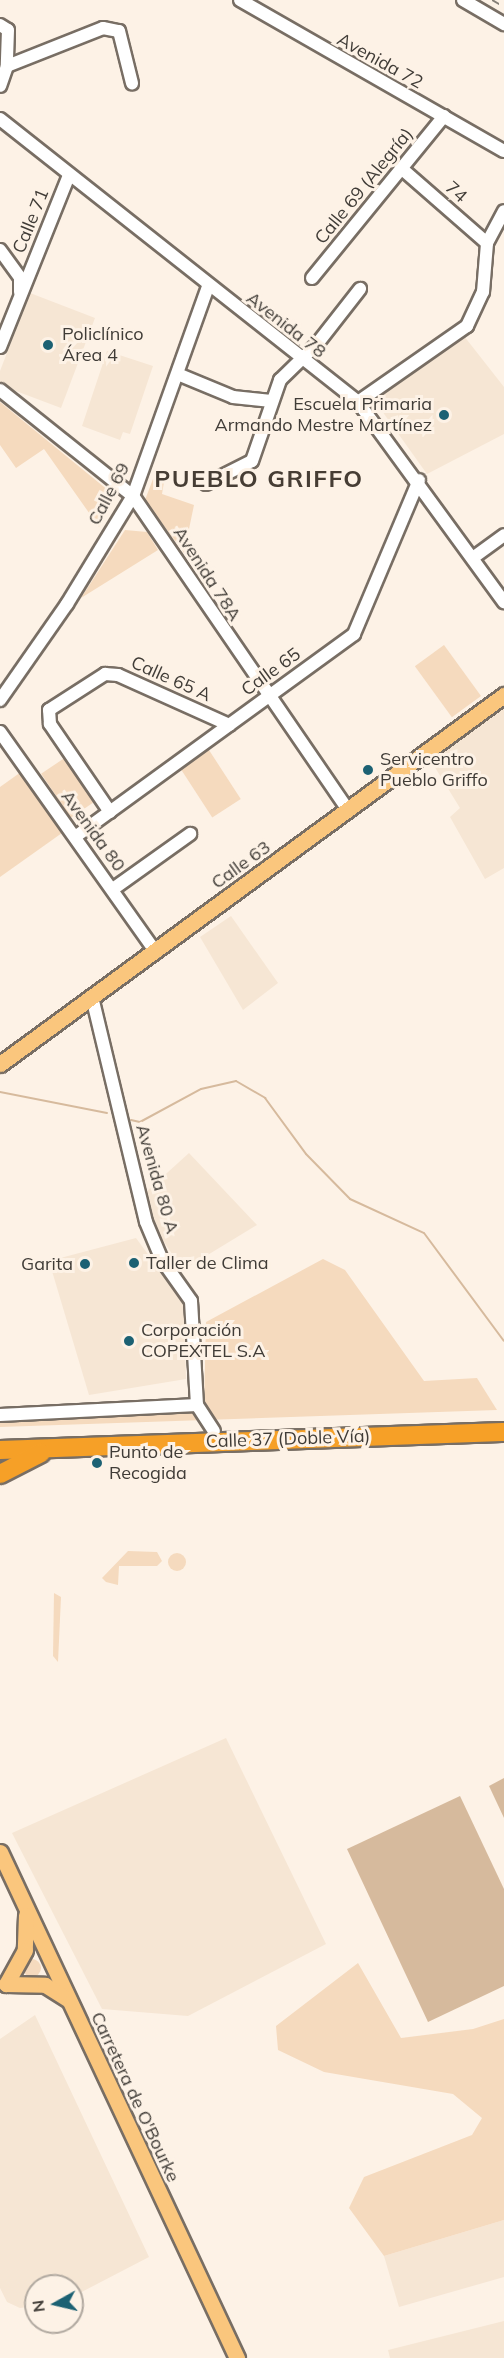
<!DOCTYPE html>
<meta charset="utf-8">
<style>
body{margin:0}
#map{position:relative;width:504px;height:2358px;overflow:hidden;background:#fdf2e6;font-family:Mulish,sans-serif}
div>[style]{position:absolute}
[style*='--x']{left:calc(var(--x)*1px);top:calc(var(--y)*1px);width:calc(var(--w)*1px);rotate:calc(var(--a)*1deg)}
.built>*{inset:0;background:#f6e6d4}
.green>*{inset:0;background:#f5dabe;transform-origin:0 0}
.round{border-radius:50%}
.water>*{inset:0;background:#d6ba9d}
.stream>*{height:2px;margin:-1px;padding:0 1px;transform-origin:1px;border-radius:1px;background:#d6ba9d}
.roads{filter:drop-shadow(2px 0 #786e64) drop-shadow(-2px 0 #786e64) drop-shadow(0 2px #786e64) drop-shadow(0 -2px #786e64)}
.minor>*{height:12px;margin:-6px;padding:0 6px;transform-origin:6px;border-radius:6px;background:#fff}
.major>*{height:15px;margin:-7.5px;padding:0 7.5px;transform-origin:7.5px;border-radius:7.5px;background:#fac67d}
.highway>*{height:18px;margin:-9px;padding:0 9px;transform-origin:9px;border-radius:9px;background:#f6a027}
.rail>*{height:2px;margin-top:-1px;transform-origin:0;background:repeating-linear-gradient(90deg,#847e76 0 8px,transparent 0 16px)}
.dots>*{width:16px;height:16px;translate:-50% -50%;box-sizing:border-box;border:3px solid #fdf2e6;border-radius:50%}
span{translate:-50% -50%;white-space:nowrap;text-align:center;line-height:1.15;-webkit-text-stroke:6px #fdf2e6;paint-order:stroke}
.street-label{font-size:18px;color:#403c37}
.poi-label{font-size:18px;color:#403c37}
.left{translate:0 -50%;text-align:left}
.right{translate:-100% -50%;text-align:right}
.district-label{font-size:24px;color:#463d34;font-weight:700;letter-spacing:1.5px}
.north{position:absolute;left:24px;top:2274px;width:60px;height:60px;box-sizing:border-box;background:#fdf2e6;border:2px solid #b1a9a0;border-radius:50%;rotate:262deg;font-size:16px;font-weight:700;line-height:24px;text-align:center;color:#403c37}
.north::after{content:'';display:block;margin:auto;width:21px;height:27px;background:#1c6173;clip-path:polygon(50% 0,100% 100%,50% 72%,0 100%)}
</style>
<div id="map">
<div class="built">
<i style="clip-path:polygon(30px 293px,95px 318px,61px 408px,0 385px,0 371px)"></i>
<i style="clip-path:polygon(464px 336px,504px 387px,504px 434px,427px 474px,372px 397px)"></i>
<i style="clip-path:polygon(107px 351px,153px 366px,130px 434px,123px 432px,120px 440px,82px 426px)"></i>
<i style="clip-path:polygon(504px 706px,504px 868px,485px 879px,450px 817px,460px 808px,431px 761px)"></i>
<i style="clip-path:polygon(231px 916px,278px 983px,243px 1010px,200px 937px)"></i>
<i style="clip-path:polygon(189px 1153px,257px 1225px,183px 1270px,151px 1223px,146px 1192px)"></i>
<i style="clip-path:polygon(136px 1238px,184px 1303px,186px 1379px,89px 1395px,49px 1261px)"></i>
<i style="clip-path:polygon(226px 1738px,326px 1944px,188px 2016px,102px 2009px,12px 1833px)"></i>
<i style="clip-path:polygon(35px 2015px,149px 2257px,72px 2297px,72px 2286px,36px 2286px,36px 2306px,20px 2308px,7px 2302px,0 2288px,0 2039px)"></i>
<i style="clip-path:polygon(504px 2220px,504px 2277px,399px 2307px,384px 2256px)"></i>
<i style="clip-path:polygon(504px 2321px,504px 2358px,390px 2358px,388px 2350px)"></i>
</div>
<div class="green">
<i style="clip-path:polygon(0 402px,109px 491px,112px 504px,99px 527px,44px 449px,16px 468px,0 445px)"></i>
<i style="clip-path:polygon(153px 479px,164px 482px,162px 494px,194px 505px,184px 553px,145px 500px)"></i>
<i style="clip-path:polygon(125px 530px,147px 532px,158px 550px,81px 598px)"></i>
<i style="left:444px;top:645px;width:63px;height:36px;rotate:54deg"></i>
<i style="left:207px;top:747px;width:62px;height:34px;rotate:57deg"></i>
<i style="left:66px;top:757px;width:53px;height:30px;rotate:56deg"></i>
<i style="clip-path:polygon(21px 772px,62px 833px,0 877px,0 787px)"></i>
<i style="clip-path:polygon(323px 1259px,345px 1270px,424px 1381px,477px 1378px,497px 1410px,0 1427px,0 1416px,204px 1407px,206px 1322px)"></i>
<i style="clip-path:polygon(128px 1551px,157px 1552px,162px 1561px,157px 1566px,119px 1566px,118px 1585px,106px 1582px,102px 1578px)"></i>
<i class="round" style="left:168px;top:1553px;width:18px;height:18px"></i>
<i style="clip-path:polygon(54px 1593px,61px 1597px,58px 1662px,53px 1656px)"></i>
<i class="round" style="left:23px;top:1959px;width:18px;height:18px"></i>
<i style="clip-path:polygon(358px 1963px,401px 2038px,473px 2029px,504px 2019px,504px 2220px,384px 2256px,349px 2208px,364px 2177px,472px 2135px,482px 2118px,453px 2094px,324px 2072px,278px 2050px,276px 2026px)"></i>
</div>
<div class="water">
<i style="clip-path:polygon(504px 1778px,504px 1818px,489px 1786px)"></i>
<i style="clip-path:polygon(460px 1796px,504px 1889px,504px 1986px,428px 2022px,347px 1849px)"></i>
</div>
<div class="stream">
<i style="--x:0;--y:1092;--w:109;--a:11.1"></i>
<i style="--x:131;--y:1120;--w:9;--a:13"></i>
<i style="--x:140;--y:1122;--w:69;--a:-28.4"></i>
<i style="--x:201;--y:1089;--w:36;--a:-13"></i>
<i style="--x:236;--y:1081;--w:34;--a:30"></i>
<i style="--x:265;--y:1098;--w:69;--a:53.8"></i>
<i style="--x:306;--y:1154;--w:63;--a:45.6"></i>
<i style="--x:350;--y:1199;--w:81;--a:24.7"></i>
<i style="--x:424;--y:1233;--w:134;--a:53.5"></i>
</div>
<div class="roads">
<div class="minor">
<i style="--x:240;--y:0;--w:304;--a:29.8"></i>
<i style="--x:463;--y:0;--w:48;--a:30.3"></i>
<i style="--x:0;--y:25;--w:9;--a:32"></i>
<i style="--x:8;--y:30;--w:36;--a:92"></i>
<i style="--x:7;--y:66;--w:21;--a:109"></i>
<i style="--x:7;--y:66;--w:103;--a:-21.6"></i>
<i style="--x:103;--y:28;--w:16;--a:11"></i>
<i style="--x:119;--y:31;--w:54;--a:76"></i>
<i style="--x:0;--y:119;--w:456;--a:38.3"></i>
<i style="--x:358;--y:402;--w:248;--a:53.9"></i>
<i style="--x:401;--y:168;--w:114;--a:41.1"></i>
<i style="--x:0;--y:250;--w:34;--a:54"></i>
<i style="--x:20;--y:278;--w:14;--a:90"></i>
<i style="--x:312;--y:278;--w:209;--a:-50.8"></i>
<i style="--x:0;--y:347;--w:185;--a:-68.1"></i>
<i style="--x:180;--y:375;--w:57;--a:22.5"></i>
<i style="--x:233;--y:397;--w:36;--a:6"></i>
<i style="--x:0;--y:390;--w:170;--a:38.6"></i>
<i style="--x:133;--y:496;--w:382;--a:55.6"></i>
<i style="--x:358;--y:402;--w:133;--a:-34.9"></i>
<i style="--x:467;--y:326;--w:38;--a:-65"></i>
<i style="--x:483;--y:292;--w:49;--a:-85.3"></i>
<i style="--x:487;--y:243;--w:36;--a:-62"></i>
<i style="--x:206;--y:484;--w:51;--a:-26.6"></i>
<i style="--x:252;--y:461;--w:86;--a:-70.9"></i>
<i style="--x:280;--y:380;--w:52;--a:-44.2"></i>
<i style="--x:317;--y:344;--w:70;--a:-52"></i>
<i style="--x:474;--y:557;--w:37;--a:-36"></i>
<i style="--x:0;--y:700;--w:117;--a:-55.1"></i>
<i style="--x:67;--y:604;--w:127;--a:-58.6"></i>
<i style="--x:133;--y:496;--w:223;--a:-70.3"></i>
<i style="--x:0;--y:732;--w:270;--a:54.7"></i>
<i style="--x:110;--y:812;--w:107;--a:-124.3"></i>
<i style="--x:50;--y:724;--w:14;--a:-94"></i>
<i style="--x:49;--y:710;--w:67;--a:-32.7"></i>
<i style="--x:105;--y:674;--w:13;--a:4"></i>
<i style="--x:118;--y:675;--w:122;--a:24.2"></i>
<i style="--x:75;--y:837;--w:345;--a:-36"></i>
<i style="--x:354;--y:634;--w:167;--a:-67.1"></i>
<i style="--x:113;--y:889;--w:95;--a:-35.5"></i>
<i style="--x:92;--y:997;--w:231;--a:76.5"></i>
<i style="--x:146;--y:1222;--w:41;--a:67.2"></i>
<i style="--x:162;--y:1260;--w:50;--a:54.7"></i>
<i style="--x:191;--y:1301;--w:104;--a:86.7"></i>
<i style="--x:197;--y:1405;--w:31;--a:57"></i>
<i style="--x:0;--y:1415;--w:197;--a:-2.9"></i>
</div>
<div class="major">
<i style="--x:0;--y:1064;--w:625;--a:-36.21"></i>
<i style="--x:0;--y:1852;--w:559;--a:64.9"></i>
<i style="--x:26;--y:1915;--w:35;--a:92"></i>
<i style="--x:25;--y:1950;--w:39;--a:119"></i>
<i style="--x:6;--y:1984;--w:39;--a:1"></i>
<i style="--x:45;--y:1985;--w:28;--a:32"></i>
</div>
<div class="highway">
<i style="--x:0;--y:1450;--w:504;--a:-2.05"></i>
<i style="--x:0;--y:1474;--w:46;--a:-27.1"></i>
</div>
</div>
<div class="rail">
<i style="--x:492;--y:0;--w:14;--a:30"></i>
</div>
<div class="dots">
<i style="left:48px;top:345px;background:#1c6173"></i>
<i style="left:444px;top:415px;background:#1c6173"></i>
<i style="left:368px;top:770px;background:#1c6173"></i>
<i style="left:134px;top:1263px;background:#1c6173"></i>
<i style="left:85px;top:1264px;background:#1c6173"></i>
<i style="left:129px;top:1341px;background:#1c6173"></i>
<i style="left:97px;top:1463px;background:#1c6173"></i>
</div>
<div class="street-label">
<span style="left:380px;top:61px;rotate:29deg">Avenida 72</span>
<span style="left:364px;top:186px;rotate:-51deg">Calle 69 (Alegría)</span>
<span style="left:456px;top:192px;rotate:42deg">74</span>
<span style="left:31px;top:221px;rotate:-68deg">Calle 71</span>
<span style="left:286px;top:325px;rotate:38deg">Avenida 78</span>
<span style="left:109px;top:494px;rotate:-62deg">Calle 69</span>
<span style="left:207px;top:574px;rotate:57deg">Avenida 78A</span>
<span style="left:271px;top:672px;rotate:-36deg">Calle 65</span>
<span style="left:171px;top:679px;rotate:24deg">Calle 65 A</span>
<span style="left:93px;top:831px;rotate:54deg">Avenida 80</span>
<span style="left:241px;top:865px;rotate:-36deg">Calle 63</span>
<span style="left:157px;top:1179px;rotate:74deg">Avenida 80 A</span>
<span style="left:288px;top:1439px;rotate:-2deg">Calle 37 (Doble Vía)</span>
<span style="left:135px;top:2097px;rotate:65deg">Carretera de O'Bourke</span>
</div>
<div class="poi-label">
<span class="left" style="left:62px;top:345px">Policlínico<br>Área 4</span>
<span class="right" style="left:432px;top:415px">Escuela Primaria<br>Armando Mestre Martínez</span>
<span class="left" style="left:380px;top:770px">Servicentro<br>Pueblo Griffo</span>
<span class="left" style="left:146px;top:1263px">Taller de Clima</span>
<span class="right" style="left:73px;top:1264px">Garita</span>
<span class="left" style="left:141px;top:1341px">Corporación<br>COPEXTEL S.A</span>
<span class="left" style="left:109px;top:1463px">Punto de<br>Recogida</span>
</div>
<div class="district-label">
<span style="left:259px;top:479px">PUEBLO GRIFFO</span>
</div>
<div class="north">N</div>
</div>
